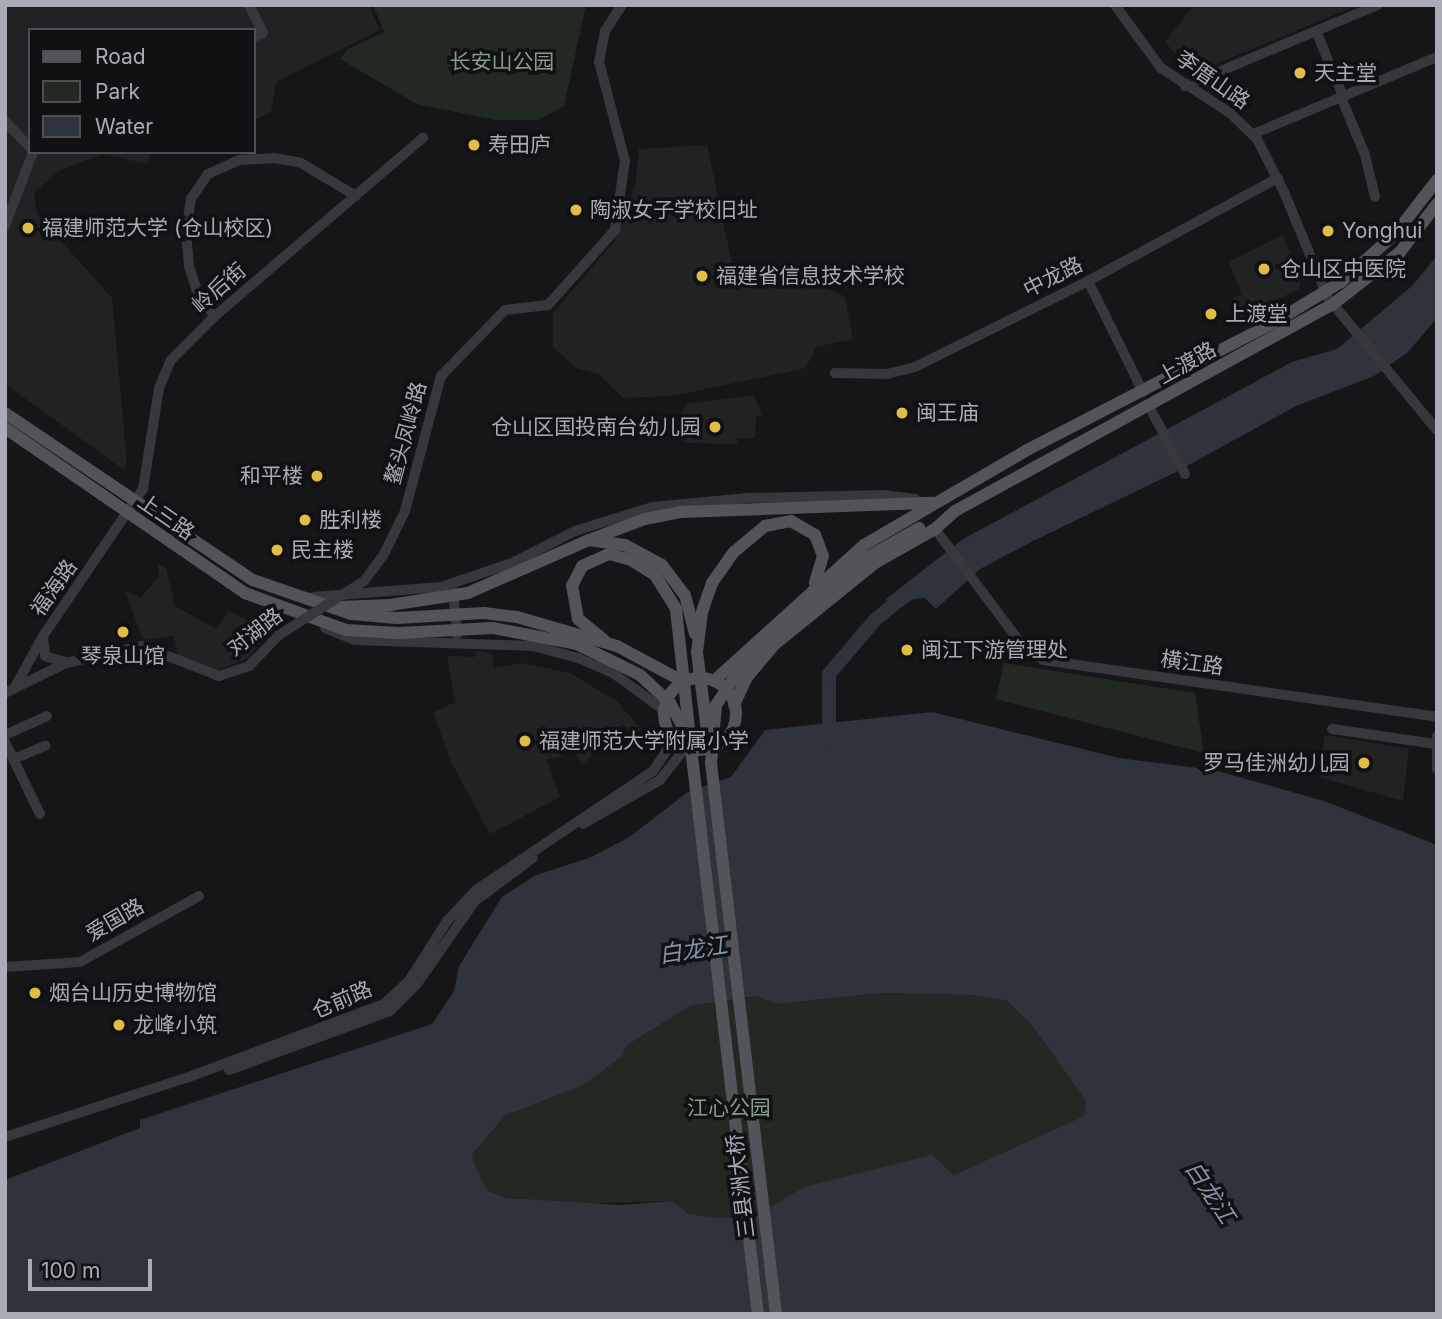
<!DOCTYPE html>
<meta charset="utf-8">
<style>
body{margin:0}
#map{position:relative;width:1442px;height:1319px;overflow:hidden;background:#161517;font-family:Inter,"Noto Sans SC",sans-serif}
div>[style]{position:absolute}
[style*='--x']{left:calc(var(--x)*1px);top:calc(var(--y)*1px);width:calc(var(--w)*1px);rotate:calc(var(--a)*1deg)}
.built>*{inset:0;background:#222224}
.green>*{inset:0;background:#222923}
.water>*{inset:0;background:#2f343c}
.river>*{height:14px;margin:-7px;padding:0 7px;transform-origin:7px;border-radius:7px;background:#2f343c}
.minor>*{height:10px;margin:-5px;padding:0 5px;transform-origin:5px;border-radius:5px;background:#37373c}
.major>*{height:12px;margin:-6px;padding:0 6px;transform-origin:6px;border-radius:6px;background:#53545a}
.major>.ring{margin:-6px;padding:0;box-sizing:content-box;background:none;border:12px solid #53545a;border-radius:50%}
.minor-bridge>*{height:10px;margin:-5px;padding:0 5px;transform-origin:5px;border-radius:5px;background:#37373c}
.major-bridge>*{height:12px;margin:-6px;padding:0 6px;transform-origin:6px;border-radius:6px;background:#53545a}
.dots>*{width:19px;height:19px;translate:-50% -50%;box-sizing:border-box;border:4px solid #111012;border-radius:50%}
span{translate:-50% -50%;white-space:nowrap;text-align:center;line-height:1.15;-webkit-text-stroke:7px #111012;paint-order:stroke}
.park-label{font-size:21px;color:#829f87}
.poi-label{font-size:21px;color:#a9abb6}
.left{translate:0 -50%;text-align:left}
.right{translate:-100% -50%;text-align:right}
.street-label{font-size:21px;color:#a9abb6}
.water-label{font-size:23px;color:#8394ad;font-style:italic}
.frame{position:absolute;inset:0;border:7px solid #a9abb6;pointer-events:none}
.legend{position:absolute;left:28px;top:28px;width:228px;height:126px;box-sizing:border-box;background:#111012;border:2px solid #4e4e54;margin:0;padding:9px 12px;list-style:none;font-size:21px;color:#a9abb6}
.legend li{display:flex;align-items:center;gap:14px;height:35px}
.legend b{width:35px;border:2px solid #4e4e54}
.scale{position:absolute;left:28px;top:1259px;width:124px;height:32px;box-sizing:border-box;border:4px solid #a9abb6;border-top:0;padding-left:9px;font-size:21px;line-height:24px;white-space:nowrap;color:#a9abb6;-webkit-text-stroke:5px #111012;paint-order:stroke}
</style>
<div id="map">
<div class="built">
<i style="clip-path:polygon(5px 5px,369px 5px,380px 30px,276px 82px,271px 112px,254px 120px,254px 30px,30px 30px,30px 152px,150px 152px,148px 164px,102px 154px,59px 171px,34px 193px,37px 214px,112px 298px,127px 464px,123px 469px,5px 384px)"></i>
<i style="clip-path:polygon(1194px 5px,1358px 5px,1192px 74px,1165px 42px)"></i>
<i style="clip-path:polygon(707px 145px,732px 264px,815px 267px,823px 286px,845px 297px,853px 339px,816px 347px,806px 368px,673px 396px,623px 398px,599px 374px,576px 368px,553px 347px,553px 313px,614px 242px,635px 185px,639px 149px)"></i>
<i style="clip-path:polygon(1283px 235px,1300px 277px,1299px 289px,1240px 318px,1233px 298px,1242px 295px,1229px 262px)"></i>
<i style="clip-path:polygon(754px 395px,762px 415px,756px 417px,755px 438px,737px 438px,737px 444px,687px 443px,673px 435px,686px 404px)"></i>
<i style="clip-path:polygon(157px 563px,166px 568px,175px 606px,216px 629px,229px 611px,269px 631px,249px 658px,215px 671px,178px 656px,174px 636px,143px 640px,125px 590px,141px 598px,159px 576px)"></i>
<i style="clip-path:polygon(476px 651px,493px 654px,493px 668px,521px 663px,570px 673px,618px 702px,641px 730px,633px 734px,623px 724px,582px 765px,574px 749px,563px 751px,562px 757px,546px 759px,560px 797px,490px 834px,451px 762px,433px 713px,455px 702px,447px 656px,475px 657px)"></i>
<i style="clip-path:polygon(1325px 735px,1409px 749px,1403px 801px,1319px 777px)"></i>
</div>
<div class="green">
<i style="clip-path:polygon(373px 5px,586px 5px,564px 106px,538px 120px,495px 120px,417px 104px,340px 59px,348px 49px,384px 32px)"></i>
<i style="clip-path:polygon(1004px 663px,1195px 693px,1204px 753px,996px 699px)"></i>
<i style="clip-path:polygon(881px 993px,973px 995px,1007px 1001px,1031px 1024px,1086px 1099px,1084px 1116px,954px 1175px,940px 1166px,761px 1213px,721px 1218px,689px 1214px,672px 1201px,564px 1204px,506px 1197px,488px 1191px,475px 1166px,472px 1154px,506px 1115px,582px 1086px,626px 1046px,690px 1006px,757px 996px,777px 1004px)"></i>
</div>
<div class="water">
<i style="clip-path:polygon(1437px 256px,1437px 318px,1407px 353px,1374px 376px,1296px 406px,1176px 472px,1033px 541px,980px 569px,936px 609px,925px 598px,913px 599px,895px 612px,886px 599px,963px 539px,1292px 362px,1337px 349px,1412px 286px)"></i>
<i style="clip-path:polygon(evenodd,932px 712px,1119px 758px,1214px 770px,1324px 801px,1437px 845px,1437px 1314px,5px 1314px,5px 1180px,140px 1128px,140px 1120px,432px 1024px,454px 991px,459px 966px,502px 897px,536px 875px,589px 858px,628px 838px,688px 792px,731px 777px,765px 730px,932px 712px,881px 993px,973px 995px,1007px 1001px,1031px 1024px,1086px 1100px,1084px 1116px,954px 1175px,932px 1155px,804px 1187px,761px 1213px,721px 1218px,689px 1214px,672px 1201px,620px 1205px,507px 1198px,488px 1191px,475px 1166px,472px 1154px,506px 1115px,582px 1086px,623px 1055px,626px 1046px,690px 1006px,756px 996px,777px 1004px,881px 993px)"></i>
</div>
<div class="river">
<i style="--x:829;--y:741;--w:67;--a:-90"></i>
<i style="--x:829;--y:674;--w:71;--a:-49.6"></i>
<i style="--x:875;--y:620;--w:40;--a:-40"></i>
</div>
<div class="minor">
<i style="--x:249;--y:5;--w:31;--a:63"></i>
<i style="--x:263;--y:33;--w:10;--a:156"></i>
<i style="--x:1115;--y:5;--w:78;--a:53.9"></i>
<i style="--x:1161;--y:68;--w:82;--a:33.1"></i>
<i style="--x:1230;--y:113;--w:37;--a:44"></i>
<i style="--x:1257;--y:139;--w:59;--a:63"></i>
<i style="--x:1284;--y:192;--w:115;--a:67.5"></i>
<i style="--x:1328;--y:298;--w:171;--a:50.5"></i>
<i style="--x:1316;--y:31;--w:70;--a:67.4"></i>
<i style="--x:1185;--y:86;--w:209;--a:-22.8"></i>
<i style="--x:1341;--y:97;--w:63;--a:67.5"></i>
<i style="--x:1365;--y:155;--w:43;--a:76.6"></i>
<i style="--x:5;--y:121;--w:37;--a:47"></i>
<i style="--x:1253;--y:134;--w:199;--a:-22.7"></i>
<i style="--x:5;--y:226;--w:79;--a:-69.3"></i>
<i style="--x:1088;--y:281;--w:124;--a:63.6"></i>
<i style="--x:215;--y:316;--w:25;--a:-130"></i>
<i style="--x:199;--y:297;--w:33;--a:-108"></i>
<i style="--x:189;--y:266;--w:33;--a:-95"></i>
<i style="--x:186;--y:233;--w:34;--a:-82"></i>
<i style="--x:191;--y:199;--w:30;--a:-56"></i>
<i style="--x:208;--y:174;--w:34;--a:-24"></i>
<i style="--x:239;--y:160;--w:35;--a:-3"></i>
<i style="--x:274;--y:158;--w:27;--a:10"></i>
<i style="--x:301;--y:163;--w:64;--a:31"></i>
<i style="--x:835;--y:373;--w:52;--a:1.1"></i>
<i style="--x:887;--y:374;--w:29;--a:-14"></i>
<i style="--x:915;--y:367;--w:193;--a:-26.4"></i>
<i style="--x:1088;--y:281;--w:216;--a:-28.5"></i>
<i style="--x:1149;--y:406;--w:77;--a:62.1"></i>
<i style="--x:935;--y:529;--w:146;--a:53.1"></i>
<i style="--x:1023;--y:646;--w:24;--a:35"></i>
<i style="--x:1043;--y:660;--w:398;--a:8.2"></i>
<i style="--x:364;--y:581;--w:31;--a:-53"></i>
<i style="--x:383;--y:556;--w:50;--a:-63.9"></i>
<i style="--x:405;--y:511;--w:140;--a:-75.1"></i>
<i style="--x:441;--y:376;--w:92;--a:-45.9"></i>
<i style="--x:505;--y:310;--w:43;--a:-6.6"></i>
<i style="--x:548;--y:305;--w:101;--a:-48.2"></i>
<i style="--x:615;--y:230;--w:70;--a:-81.8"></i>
<i style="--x:625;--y:161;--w:102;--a:-104.7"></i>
<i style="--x:599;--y:62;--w:32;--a:-79"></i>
<i style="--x:605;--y:31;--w:31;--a:-57"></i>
<i style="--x:453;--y:591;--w:44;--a:84.8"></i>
<i style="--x:313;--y:597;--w:128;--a:-4.5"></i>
<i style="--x:441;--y:587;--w:75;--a:-18.7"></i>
<i style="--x:512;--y:563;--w:71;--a:-26.9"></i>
<i style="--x:575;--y:531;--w:81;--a:-17.3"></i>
<i style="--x:652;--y:507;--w:96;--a:-5.4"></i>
<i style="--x:748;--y:498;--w:135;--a:-1.3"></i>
<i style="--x:883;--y:495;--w:32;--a:7"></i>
<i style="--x:325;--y:628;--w:32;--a:22"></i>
<i style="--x:355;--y:640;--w:178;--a:1.9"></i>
<i style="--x:533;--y:646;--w:47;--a:14.9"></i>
<i style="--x:578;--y:658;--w:38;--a:23"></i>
<i style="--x:613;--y:673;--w:64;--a:36.2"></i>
<i style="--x:43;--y:637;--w:19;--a:84"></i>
<i style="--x:45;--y:656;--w:21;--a:17"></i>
<i style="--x:15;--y:687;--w:58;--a:-61.2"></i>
<i style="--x:43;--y:636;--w:178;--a:-55.8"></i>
<i style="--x:143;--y:489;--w:102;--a:-81"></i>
<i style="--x:159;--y:388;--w:30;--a:-67"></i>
<i style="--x:171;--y:360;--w:62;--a:-45"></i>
<i style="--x:215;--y:316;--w:274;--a:-40.6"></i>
<i style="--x:5;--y:693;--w:68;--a:-26.2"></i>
<i style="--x:66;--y:663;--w:78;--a:-12.6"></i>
<i style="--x:142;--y:646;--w:83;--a:21.3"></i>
<i style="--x:219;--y:676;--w:32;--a:-18"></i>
<i style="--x:249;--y:666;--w:43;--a:-45.9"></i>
<i style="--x:1332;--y:729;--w:105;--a:8.2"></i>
<i style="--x:5;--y:735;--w:46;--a:-24.3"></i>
<i style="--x:1437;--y:736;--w:33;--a:90"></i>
<i style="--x:5;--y:742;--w:80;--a:64.1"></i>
<i style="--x:14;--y:759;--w:34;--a:-23"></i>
<i style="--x:583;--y:824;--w:89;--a:-29.7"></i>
<i style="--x:660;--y:780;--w:42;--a:-51.8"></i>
<i style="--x:5;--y:967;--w:75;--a:-3.8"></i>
<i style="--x:80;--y:962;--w:136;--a:-29"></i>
<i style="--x:229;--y:1070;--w:171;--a:-20.1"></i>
<i style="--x:390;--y:1011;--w:37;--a:-45"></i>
<i style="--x:416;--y:985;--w:103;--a:-54.9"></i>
<i style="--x:475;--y:901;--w:72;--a:-36.6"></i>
<i style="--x:5;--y:1137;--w:190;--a:-18.1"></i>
<i style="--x:186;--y:1078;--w:211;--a:-20.5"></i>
<i style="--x:384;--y:1004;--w:34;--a:-43"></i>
<i style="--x:409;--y:981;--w:71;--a:-57.7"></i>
<i style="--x:447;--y:921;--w:42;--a:-46.9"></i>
<i style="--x:476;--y:890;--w:213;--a:-33.9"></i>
<i style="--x:653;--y:771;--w:25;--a:-56"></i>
<i style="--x:667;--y:750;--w:24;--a:-92"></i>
</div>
<div class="major">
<i style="--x:5;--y:413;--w:299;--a:34"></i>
<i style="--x:253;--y:580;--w:104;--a:19.1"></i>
<i style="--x:351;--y:614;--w:46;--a:5"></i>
<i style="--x:5;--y:428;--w:291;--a:34.5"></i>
<i style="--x:245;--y:593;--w:108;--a:20.1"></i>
<i style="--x:346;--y:630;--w:53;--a:3.2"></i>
<i style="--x:589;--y:540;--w:60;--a:-20.6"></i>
<i style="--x:645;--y:519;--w:37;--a:-11"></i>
<i style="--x:681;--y:512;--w:251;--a:-2.1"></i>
<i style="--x:589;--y:540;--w:36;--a:8"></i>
<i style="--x:625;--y:545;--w:42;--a:28.4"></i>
<i style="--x:662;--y:565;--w:38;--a:53"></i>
<i style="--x:685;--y:595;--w:40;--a:75.6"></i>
<i style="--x:868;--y:557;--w:59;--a:-29.6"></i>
<i style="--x:341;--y:607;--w:49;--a:-2.3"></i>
<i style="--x:617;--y:646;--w:76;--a:28.2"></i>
<i style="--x:697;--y:652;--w:40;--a:-82.9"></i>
<i style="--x:702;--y:612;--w:31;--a:-71"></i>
<i style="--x:712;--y:583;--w:38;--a:-55"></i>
<i style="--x:734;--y:552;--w:40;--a:-40"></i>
<i style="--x:765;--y:526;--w:26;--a:-11"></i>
<i style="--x:791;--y:521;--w:28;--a:30"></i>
<i style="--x:815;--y:535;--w:22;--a:69"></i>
<i style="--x:823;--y:556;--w:28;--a:107"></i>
<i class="ring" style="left:664px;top:678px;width:60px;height:60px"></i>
<i style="--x:714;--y:681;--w:202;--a:-42.2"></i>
<i style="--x:864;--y:545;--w:189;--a:-30.2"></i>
<i style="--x:1027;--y:450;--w:277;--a:-27.3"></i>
<i style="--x:1273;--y:323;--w:79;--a:-31.1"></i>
<i style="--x:1341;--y:282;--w:74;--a:-41.7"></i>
<i style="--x:1396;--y:233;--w:67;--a:-52.3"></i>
<i style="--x:734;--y:705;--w:31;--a:-65"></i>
<i style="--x:747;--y:677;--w:43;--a:-49.7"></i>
<i style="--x:775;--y:644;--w:129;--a:-39"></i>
<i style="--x:875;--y:563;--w:69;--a:-29.5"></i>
<i style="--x:935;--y:529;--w:27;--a:-42"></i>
<i style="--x:955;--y:511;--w:430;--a:-28.7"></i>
<i style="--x:1332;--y:305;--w:86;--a:-37.9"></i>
<i style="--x:1400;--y:252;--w:61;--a:-52.4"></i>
<i style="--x:711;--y:763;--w:555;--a:83.27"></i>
<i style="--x:693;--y:765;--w:553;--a:83.25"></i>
</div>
<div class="minor-bridge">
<i style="--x:279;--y:635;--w:101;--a:-32.4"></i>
</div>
<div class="major-bridge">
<i style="--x:390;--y:605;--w:79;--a:-8.7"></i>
<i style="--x:468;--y:593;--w:132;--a:-23.7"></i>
<i style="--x:397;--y:618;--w:87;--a:-3.3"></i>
<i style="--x:484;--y:613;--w:33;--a:7"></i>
<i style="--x:517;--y:617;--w:104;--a:16.2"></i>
<i style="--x:399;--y:633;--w:94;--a:-3"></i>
<i style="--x:493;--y:628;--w:86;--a:10.8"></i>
<i style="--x:577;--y:644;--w:70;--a:26.2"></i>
<i style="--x:640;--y:675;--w:41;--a:43"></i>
<i style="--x:670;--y:703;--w:34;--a:62"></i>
<i style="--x:604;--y:640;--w:33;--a:-141"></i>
<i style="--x:578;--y:619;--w:34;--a:-100"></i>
<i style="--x:572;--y:586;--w:22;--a:-63"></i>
<i style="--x:582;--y:566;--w:30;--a:-24"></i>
<i style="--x:609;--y:554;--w:23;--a:15"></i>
<i style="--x:631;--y:560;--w:28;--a:32"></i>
<i style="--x:655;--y:575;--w:40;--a:58"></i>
<i style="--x:676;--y:609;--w:157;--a:83.8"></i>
<i style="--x:697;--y:652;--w:80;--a:82.8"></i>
<i style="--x:711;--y:763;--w:58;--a:-85.1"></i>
<i style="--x:716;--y:705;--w:29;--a:-56"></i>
<i style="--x:732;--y:681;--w:89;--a:-45.9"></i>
<i style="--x:794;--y:617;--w:95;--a:-39"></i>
</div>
<div class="dots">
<i style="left:1300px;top:73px;background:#dfbe45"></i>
<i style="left:474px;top:145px;background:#dfbe45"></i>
<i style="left:576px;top:210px;background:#dfbe45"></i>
<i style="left:28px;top:228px;background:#dfbe45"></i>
<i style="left:1328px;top:231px;background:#dfbe45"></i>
<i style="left:1264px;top:269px;background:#dfbe45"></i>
<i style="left:702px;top:276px;background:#dfbe45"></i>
<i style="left:1211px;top:314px;background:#dfbe45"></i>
<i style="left:902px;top:413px;background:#dfbe45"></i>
<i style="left:715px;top:427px;background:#dfbe45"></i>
<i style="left:317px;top:476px;background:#dfbe45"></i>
<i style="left:305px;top:520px;background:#dfbe45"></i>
<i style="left:277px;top:550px;background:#dfbe45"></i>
<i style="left:123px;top:632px;background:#dfbe45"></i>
<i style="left:907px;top:650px;background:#dfbe45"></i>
<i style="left:525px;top:741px;background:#dfbe45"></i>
<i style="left:1364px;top:763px;background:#dfbe45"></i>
<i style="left:35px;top:993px;background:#dfbe45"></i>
<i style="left:119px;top:1025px;background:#dfbe45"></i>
</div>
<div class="park-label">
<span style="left:502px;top:62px">长安山公园</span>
<span style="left:729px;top:1108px">江心公园</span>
</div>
<div class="poi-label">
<span class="left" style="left:1314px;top:73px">天主堂</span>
<span class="left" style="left:488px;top:145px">寿田庐</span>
<span class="left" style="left:590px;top:210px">陶淑女子学校旧址</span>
<span class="left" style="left:42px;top:228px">福建师范大学 (仓山校区)</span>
<span class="left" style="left:1342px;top:231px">Yonghui</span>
<span class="left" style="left:1280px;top:269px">仓山区中医院</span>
<span class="left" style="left:716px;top:276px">福建省信息技术学校</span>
<span class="left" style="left:1225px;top:314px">上渡堂</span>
<span class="left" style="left:916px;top:413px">闽王庙</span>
<span class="right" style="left:701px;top:427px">仓山区国投南台幼儿园</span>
<span class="right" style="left:303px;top:476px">和平楼</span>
<span class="left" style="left:319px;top:520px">胜利楼</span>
<span class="left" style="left:291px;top:550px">民主楼</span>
<span class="left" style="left:921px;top:650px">闽江下游管理处</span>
<span style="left:123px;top:656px">琴泉山馆</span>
<span class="left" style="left:539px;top:741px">福建师范大学附属小学</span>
<span class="right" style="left:1350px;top:763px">罗马佳洲幼儿园</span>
<span class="left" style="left:49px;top:993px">烟台山历史博物馆</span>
<span class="left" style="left:133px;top:1025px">龙峰小筑</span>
</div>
<div class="street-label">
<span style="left:1213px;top:80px;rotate:35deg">李厝山路</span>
<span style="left:1053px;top:277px;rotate:-27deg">中龙路</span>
<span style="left:219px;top:288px;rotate:-41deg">岭后街</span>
<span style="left:1187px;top:363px;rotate:-29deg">上渡路</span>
<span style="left:406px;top:433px;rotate:-75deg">鳌头凤岭路</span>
<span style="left:166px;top:517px;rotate:35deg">上三路</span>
<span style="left:54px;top:588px;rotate:-55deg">福海路</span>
<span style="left:255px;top:632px;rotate:-38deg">对湖路</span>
<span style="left:1192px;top:663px;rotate:8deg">横江路</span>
<span style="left:115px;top:920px;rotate:-30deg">爱国路</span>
<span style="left:342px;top:1000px;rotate:-23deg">仓前路</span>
<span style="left:741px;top:1186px;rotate:-97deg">三县洲大桥</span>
</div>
<div class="water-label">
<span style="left:693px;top:950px;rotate:-9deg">白龙江</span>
<span style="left:1210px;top:1192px;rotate:56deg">白龙江</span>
</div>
<div class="frame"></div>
<ul class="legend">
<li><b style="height:9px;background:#53545a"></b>Road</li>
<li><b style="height:19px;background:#222923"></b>Park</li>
<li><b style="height:19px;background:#2f343c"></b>Water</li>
</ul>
<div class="scale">100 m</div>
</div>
